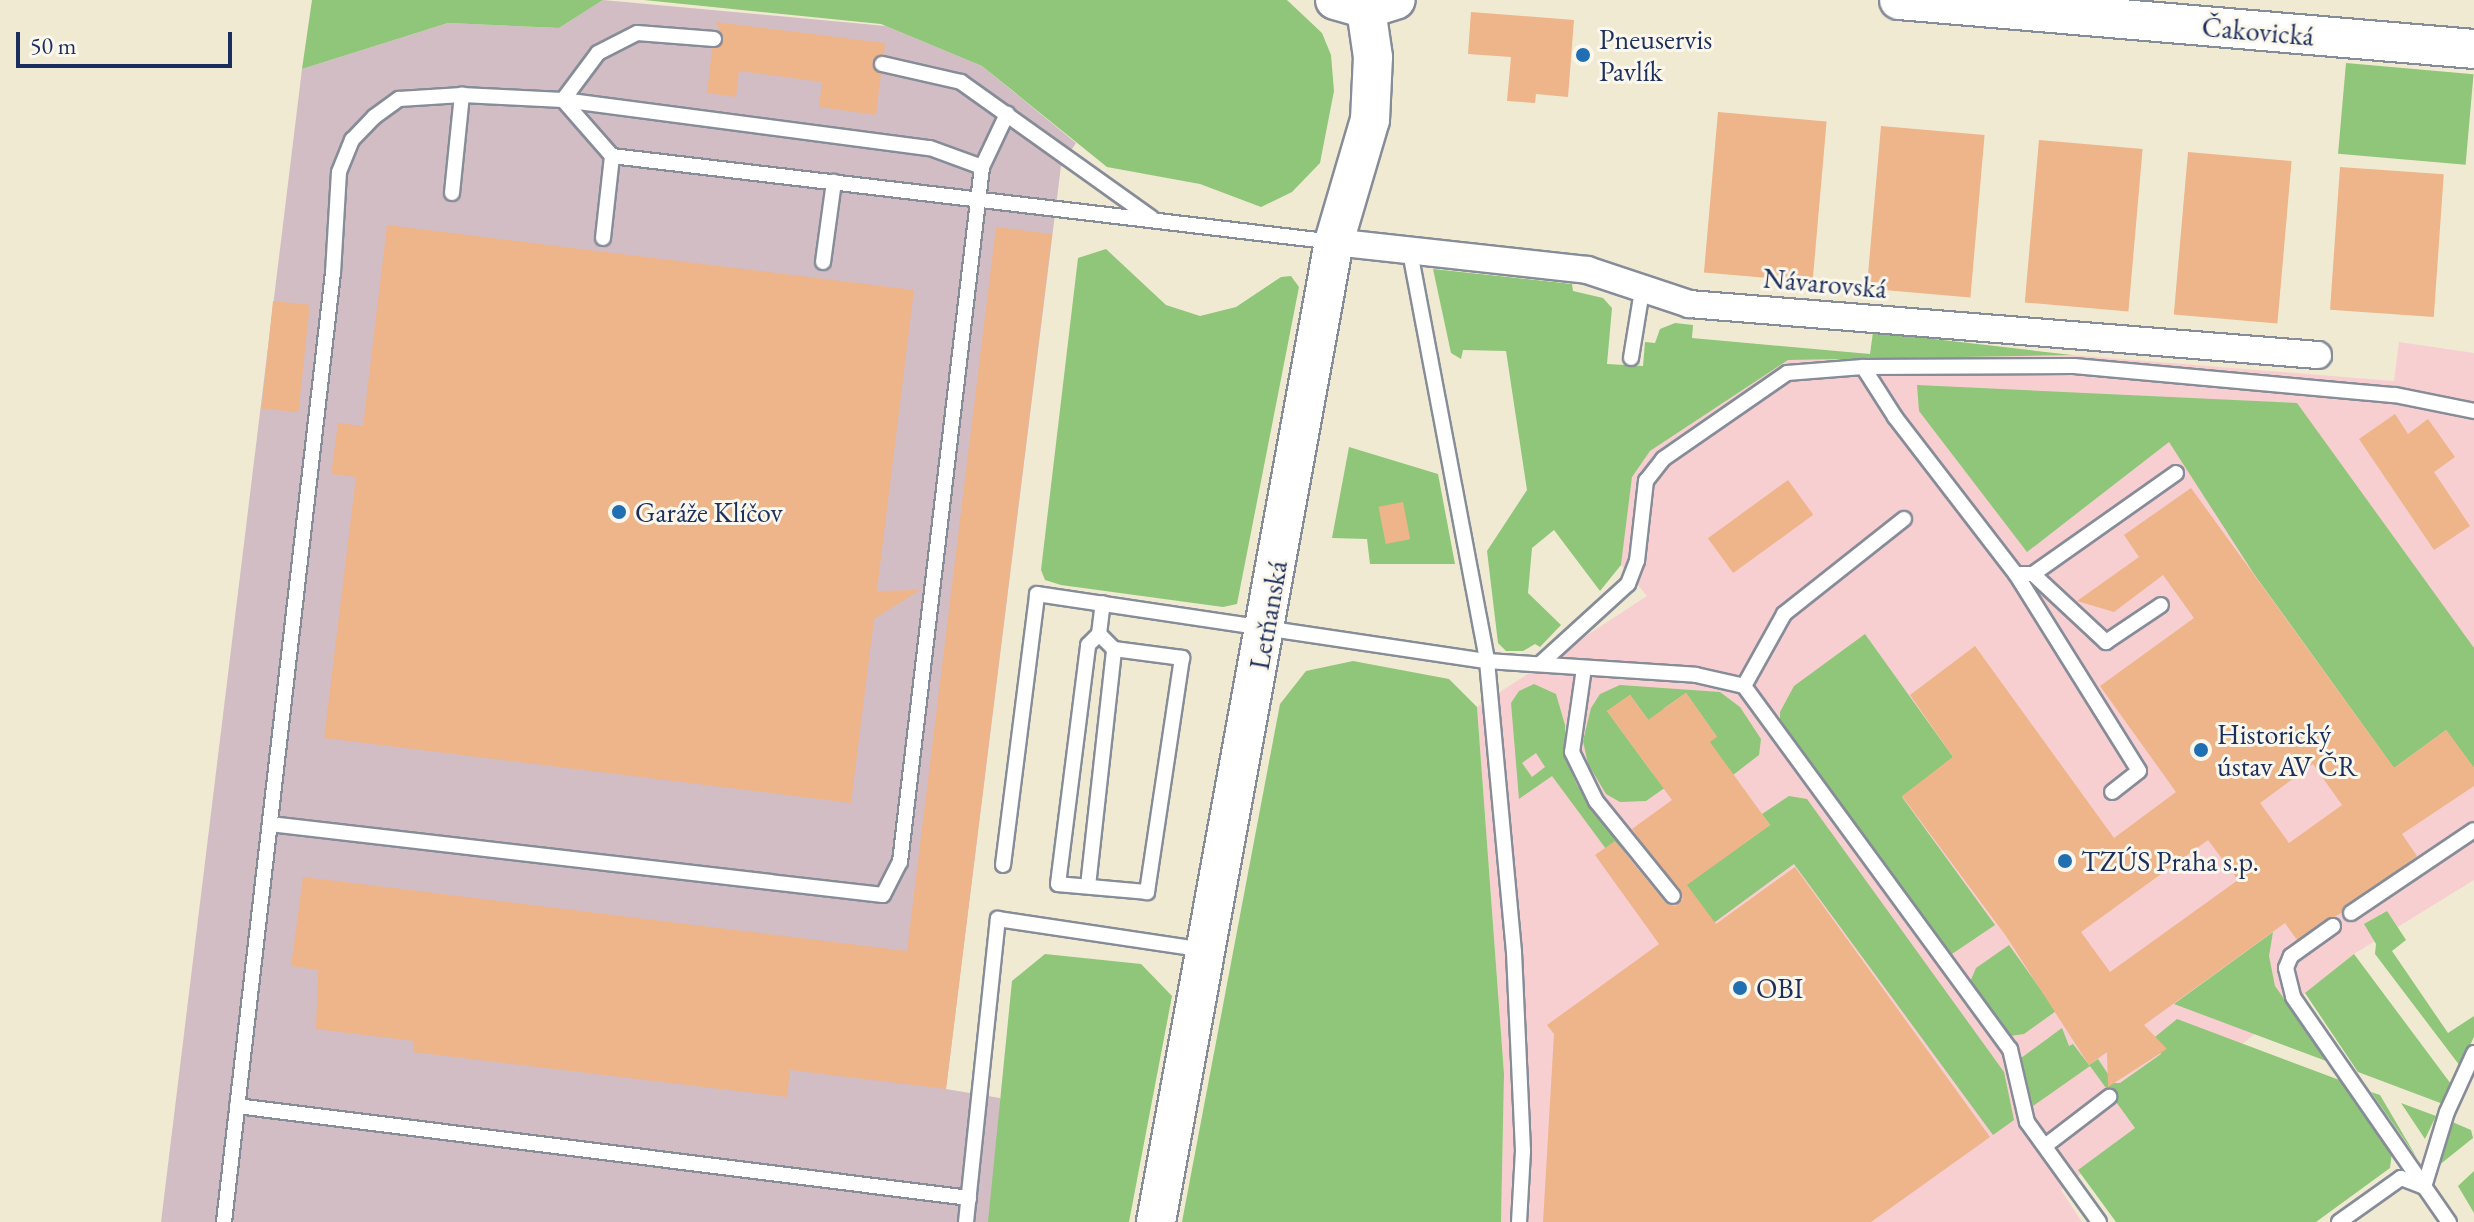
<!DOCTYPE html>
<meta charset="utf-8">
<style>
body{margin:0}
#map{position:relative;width:2474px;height:1222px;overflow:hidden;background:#f1ead2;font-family:"EB Garamond",serif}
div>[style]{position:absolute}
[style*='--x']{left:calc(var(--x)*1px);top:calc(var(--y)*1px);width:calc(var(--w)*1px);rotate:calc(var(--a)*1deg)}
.built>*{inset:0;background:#f7cfd0}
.industrial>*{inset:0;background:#d2bdc5}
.green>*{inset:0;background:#8fc679;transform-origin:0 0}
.building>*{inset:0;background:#eeb48a;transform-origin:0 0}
.roads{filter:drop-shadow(2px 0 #868c98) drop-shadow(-2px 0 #868c98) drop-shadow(0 2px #868c98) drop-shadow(0 -2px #868c98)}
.lane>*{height:14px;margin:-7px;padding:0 7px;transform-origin:7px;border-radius:7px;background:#fff}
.street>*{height:26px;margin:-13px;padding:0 13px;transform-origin:13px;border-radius:13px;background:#fff}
.secondary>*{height:38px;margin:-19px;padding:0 19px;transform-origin:19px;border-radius:19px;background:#fff}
.dots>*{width:22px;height:22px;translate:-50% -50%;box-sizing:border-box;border:4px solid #fbf7ec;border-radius:50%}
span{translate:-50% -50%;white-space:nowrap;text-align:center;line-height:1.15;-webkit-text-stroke:6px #fbf7ec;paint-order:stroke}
.street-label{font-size:28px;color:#1b2f5e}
.poi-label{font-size:28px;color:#1b2f5e}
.left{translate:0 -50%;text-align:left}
.scale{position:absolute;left:16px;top:32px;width:216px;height:36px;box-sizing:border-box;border:4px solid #1b2f5e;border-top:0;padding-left:10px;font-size:24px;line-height:28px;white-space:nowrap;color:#1b2f5e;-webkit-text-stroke:6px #fbf7ec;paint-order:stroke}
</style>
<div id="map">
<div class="built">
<i style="clip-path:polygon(2399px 342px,2474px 353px,2474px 880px,2354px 954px,2061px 1190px,2082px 1222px,1501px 1222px,1504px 1074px,1477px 707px,1647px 596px,1621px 565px,1632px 476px,1650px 451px,1788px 360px,2072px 355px,2394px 381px)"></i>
</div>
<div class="industrial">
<i style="clip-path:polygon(603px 0,886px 26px,982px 66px,1076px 143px,1061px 166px,946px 1089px,1000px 1098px,998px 1222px,161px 1222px,302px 69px,448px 23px,559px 28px)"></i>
</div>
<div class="green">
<i style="clip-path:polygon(312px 0,603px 0,559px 28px,448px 23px,302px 69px)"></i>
<i style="clip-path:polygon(644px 0,1287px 0,1322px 33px,1331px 55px,1334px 91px,1320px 163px,1292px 192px,1261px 207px,1200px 184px,1107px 167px,982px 66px,881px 24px)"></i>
<i style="left:2346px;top:63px;width:128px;height:91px;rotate:5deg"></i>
<i style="clip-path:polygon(1106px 249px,1166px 305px,1200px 316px,1236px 307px,1281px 277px,1291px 276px,1299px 287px,1237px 604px,1223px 607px,1061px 585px,1045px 580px,1041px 570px,1078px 258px)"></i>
<i style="clip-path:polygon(1433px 269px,1572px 284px,1573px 291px,1603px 298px,1612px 308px,1607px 364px,1643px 366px,1645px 342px,1655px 343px,1660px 329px,1675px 323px,1693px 325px,1692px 338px,1870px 354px,1873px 332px,2072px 355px,1788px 360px,1650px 451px,1632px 477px,1621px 565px,1600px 591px,1554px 530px,1532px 548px,1528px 593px,1561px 625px,1540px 647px,1535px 644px,1523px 651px,1506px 651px,1498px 643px,1487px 551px,1527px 490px,1506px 351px,1463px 350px,1461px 359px,1451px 353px)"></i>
<i style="clip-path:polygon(1917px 385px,2297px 403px,2474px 648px,2474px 768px,2446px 730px,2394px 768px,2254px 574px,2169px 442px,2027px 552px,1919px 411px)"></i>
<i style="clip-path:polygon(1349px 447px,1438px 474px,1455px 564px,1370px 564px,1367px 539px,1332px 538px)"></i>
<i style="clip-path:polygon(1865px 634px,1953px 757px,1902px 797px,1995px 925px,1949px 956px,1780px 731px,1780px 712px,1794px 686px)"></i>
<i style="clip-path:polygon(1353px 661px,1449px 679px,1477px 707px,1504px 1074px,1501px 1222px,1182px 1222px,1280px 704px,1306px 671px)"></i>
<i style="clip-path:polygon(evenodd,1534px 684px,1556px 694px,1565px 725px,1565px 757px,1577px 785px,1678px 928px,1686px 885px,1770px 825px,1762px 814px,1789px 796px,1807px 799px,2004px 1072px,2014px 1120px,1993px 1135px,1794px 864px,1696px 936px,1663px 926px,1552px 776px,1519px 799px,1511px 703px,1519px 691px,1534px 684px,1536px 753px,1545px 767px,1532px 777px,1522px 763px,1536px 753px)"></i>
<i style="clip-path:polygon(evenodd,1620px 685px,1720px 692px,1740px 707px,1761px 739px,1759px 755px,1733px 775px,1683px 775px,1646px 801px,1620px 802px,1606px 794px,1588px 764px,1583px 741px,1591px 708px,1600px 694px,1620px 685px,1686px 693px,1717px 737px,1663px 709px,1686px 693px,1620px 685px,1630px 695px,1676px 758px,1653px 774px,1607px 711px,1630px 695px)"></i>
<i style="clip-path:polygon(2387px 911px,2406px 940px,2392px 951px,2448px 1033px,2474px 1016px,2474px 1037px,2460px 1066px,2375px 954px,2376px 944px,2364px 924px)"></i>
<i style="clip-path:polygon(2273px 932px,2269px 956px,2275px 986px,2329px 1062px,2174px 1004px)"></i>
<i style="clip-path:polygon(2009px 945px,2056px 1011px,2024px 1034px,2010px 1036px,1970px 991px,1970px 982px,1976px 968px)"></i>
<i style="clip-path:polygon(1045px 954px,1141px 964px,1172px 996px,1129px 1222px,988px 1222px,1012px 981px)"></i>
<i style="clip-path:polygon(2354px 954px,2451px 1084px,2443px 1104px,2358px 1072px,2305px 993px)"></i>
<i style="clip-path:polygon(2177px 1019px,2342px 1081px,2392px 1152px,2390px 1168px,2316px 1222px,2116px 1222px,2078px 1170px,2135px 1128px,2090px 1066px,2033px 1106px,2021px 1058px,2062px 1028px,2069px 1046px,2073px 1044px,2089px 1065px,2098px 1059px,2114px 1083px,2120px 1083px,2161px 1054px,2155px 1037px)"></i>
<i style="clip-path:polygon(2371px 1092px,2380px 1095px,2417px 1158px)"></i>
<i style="clip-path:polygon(2401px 1103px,2436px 1116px,2425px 1139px)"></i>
<i style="clip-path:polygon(2450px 1121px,2471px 1130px,2473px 1138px,2438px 1166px)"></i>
<i style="clip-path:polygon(2474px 1171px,2474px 1213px,2458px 1186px)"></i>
</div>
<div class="building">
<i style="clip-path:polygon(1471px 12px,1574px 20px,1568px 97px,1536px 94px,1535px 103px,1507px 101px,1511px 57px,1468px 54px)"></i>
<i style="clip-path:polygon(716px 22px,885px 43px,884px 54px,872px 63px,881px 74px,876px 115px,819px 107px,822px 82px,739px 71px,736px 97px,707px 93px,712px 49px,724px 41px)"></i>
<i style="left:1718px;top:112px;width:109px;height:161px;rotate:5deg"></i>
<i style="left:1881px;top:126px;width:104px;height:163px;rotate:5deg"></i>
<i style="left:2039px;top:140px;width:104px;height:163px;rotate:5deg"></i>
<i style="left:2188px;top:152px;width:104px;height:163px;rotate:5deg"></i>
<i style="left:2340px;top:167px;width:104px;height:143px;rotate:4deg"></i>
<i style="clip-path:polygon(387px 225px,914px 290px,877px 591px,920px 590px,874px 619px,851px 803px,324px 738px,356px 477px,331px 474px,338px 423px,363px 426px)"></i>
<i style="clip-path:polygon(996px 227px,1052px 234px,946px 1089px,790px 1070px,787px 1097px,413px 1052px,414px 1041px,316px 1029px,318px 970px,291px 966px,303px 877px,907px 951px)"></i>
<i style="left:273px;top:301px;width:37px;height:108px;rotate:6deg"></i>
<i style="clip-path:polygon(2395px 414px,2408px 434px,2428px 419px,2455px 457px,2434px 472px,2470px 526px,2434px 550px,2359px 439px)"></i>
<i style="left:1788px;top:480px;width:43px;height:99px;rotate:54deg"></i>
<i style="clip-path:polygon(evenodd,2191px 488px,2394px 768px,2446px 730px,2474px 768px,2474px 786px,2402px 834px,2417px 856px,2341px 913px,2297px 940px,2285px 923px,2144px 1025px,2167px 1049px,2108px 1087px,2107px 1052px,2089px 1065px,2006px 936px,1902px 796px,1953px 757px,1910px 695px,1975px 646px,2114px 838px,2176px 792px,2100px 686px,2194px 618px,2163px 575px,2114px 612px,2077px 601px,2139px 557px,2124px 535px,2191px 488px,2313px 764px,2342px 805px,2289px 843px,2260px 803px,2313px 764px,2191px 488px,2208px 840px,2238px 880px,2110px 972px,2081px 932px,2208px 840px)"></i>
<i style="left:1403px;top:502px;width:38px;height:25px;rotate:79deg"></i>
<i style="clip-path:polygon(1686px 693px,1717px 737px,1710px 742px,1770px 825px,1687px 885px,1716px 924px,1795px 867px,1990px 1137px,1871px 1222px,1543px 1222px,1554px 1034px,1547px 1025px,1659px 944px,1595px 855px,1615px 841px,1666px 903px,1675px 906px,1683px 899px,1632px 829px,1672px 800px,1607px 711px,1630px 695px,1648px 720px)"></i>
</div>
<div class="roads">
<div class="lane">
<i style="--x:714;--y:39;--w:77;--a:-175.5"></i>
<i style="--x:637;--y:33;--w:44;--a:152.9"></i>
<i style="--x:598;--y:53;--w:59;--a:126.7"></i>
<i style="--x:563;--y:100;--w:370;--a:7.5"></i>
<i style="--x:930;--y:148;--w:55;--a:20.1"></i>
<i style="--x:882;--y:64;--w:81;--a:12.8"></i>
<i style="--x:961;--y:82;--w:234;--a:35.5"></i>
<i style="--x:452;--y:193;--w:99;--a:-84.2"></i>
<i style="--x:603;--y:238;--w:82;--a:-83.7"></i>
<i style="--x:1410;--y:252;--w:416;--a:79.3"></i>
<i style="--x:1487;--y:661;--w:292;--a:84.7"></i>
<i style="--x:1514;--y:952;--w:199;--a:87.4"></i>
<i style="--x:1523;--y:1151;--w:71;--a:93.2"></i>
<i style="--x:823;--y:262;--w:81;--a:-82.2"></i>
<i style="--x:1631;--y:358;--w:68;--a:-80.7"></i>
<i style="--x:1863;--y:367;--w:59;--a:57.4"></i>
<i style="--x:1895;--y:417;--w:198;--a:52.4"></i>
<i style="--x:2016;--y:574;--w:232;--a:58"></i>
<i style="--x:2139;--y:771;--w:34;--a:142"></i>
<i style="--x:2016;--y:574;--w:17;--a:0"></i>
<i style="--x:2033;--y:574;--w:175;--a:-35.2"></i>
<i style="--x:2033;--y:574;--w:100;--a:43"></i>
<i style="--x:2106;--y:642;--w:66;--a:-33.9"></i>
<i style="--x:1099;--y:634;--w:21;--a:45"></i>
<i style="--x:1114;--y:649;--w:69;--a:7.5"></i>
<i style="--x:1182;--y:658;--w:237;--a:98.5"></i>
<i style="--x:1147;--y:892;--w:89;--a:-174.9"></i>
<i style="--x:1058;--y:884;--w:241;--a:-82.8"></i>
<i style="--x:1088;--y:645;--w:16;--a:-45"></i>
<i style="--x:1099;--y:634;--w:31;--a:-83"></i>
<i style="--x:1540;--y:664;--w:119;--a:-42.3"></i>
<i style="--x:1628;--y:584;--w:25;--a:-69"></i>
<i style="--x:1637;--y:561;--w:81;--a:-83.6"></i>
<i style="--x:1646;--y:481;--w:28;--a:-52"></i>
<i style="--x:1663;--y:459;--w:151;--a:-34.7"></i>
<i style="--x:1787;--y:373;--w:76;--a:-4.5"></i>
<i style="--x:1863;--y:367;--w:211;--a:-0.3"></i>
<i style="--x:2074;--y:366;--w:322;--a:5.2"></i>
<i style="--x:2395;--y:395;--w:81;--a:11.4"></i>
<i style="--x:1584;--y:668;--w:85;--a:98.1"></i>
<i style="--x:1572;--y:752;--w:55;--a:63.9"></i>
<i style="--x:1596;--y:801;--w:122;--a:51"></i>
<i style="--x:1744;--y:686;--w:82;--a:-60.9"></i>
<i style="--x:1784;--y:614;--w:153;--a:-38.4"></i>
<i style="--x:270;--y:824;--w:617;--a:6.61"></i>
<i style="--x:883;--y:895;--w:37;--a:-63"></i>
<i style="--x:900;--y:862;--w:700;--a:-83.27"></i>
<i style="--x:982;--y:167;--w:59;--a:-64.7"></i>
<i style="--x:1003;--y:865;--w:273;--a:-82.8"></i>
<i style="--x:1037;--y:594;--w:455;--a:8.5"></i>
<i style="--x:1487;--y:661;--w:209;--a:3.8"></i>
<i style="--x:1696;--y:675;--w:49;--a:12.9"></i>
<i style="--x:1744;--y:686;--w:450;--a:53.8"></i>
<i style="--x:2010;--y:1049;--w:75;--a:76.9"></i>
<i style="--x:2027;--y:1122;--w:123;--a:54.2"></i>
<i style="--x:1088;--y:886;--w:238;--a:-83.7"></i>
<i style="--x:2351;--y:913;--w:148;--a:-34"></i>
<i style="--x:2333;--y:926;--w:52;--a:144.5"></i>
<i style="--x:2291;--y:956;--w:13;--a:113"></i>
<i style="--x:2286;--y:968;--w:30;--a:76"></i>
<i style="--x:2293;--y:997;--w:274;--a:55.3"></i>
<i style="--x:237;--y:1106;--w:738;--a:7.16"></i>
<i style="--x:2045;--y:1146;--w:81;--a:-37.4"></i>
<i style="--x:224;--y:1222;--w:955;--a:-83.45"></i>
<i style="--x:333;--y:273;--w:101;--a:-86.6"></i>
<i style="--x:339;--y:172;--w:35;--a:-68"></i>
<i style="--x:352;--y:140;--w:32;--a:-46"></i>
<i style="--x:374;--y:117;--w:31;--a:-36"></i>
<i style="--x:399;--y:99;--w:63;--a:-3.6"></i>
<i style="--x:462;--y:95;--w:101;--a:2.8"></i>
<i style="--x:563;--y:100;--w:74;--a:48.8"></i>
<i style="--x:612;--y:156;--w:727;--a:6.79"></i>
<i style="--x:966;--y:1222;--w:305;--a:-84"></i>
<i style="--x:998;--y:919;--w:210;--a:8.5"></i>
<i style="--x:2339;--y:1222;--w:76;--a:-35.4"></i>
<i style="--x:2401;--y:1178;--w:25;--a:21"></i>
<i style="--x:2424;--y:1187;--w:78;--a:-73"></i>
<i style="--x:2447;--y:1112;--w:65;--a:-65.4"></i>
</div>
<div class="street">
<i style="--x:1334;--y:242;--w:255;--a:6.3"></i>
<i style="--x:1587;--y:270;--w:108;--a:18.4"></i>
<i style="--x:1689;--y:304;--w:631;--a:4.64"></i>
</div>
<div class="secondary">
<i style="--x:1335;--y:0;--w:32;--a:16"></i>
<i style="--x:1366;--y:9;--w:31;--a:-17"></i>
<i style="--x:1899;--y:0;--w:577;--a:4.87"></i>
<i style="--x:1156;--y:1222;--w:996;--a:-79.71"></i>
<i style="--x:1334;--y:242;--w:127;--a:-73.6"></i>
<i style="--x:1370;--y:120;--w:63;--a:-87.3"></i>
<i style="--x:1373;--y:57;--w:49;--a:-98.3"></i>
</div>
</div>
<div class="dots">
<i style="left:1583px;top:55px;background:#1f6fb2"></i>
<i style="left:619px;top:512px;background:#1f6fb2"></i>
<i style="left:2201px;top:750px;background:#1f6fb2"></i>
<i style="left:2065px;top:861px;background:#1f6fb2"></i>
<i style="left:1740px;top:988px;background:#1f6fb2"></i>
</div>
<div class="street-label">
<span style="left:2258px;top:31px;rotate:5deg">Čakovická</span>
<span style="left:1825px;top:283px;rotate:5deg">Návarovská</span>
<span style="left:1268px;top:615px;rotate:-80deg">Letňanská</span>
</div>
<div class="poi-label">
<span class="left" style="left:1599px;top:55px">Pneuservis<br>Pavlík</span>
<span class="left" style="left:635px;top:512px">Garáže Klíčov</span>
<span class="left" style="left:2217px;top:750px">Historický<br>ústav AV ČR</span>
<span class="left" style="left:2081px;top:861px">TZÚS Praha s.p.</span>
<span class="left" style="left:1756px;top:988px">OBI</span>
</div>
<div class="scale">50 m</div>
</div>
